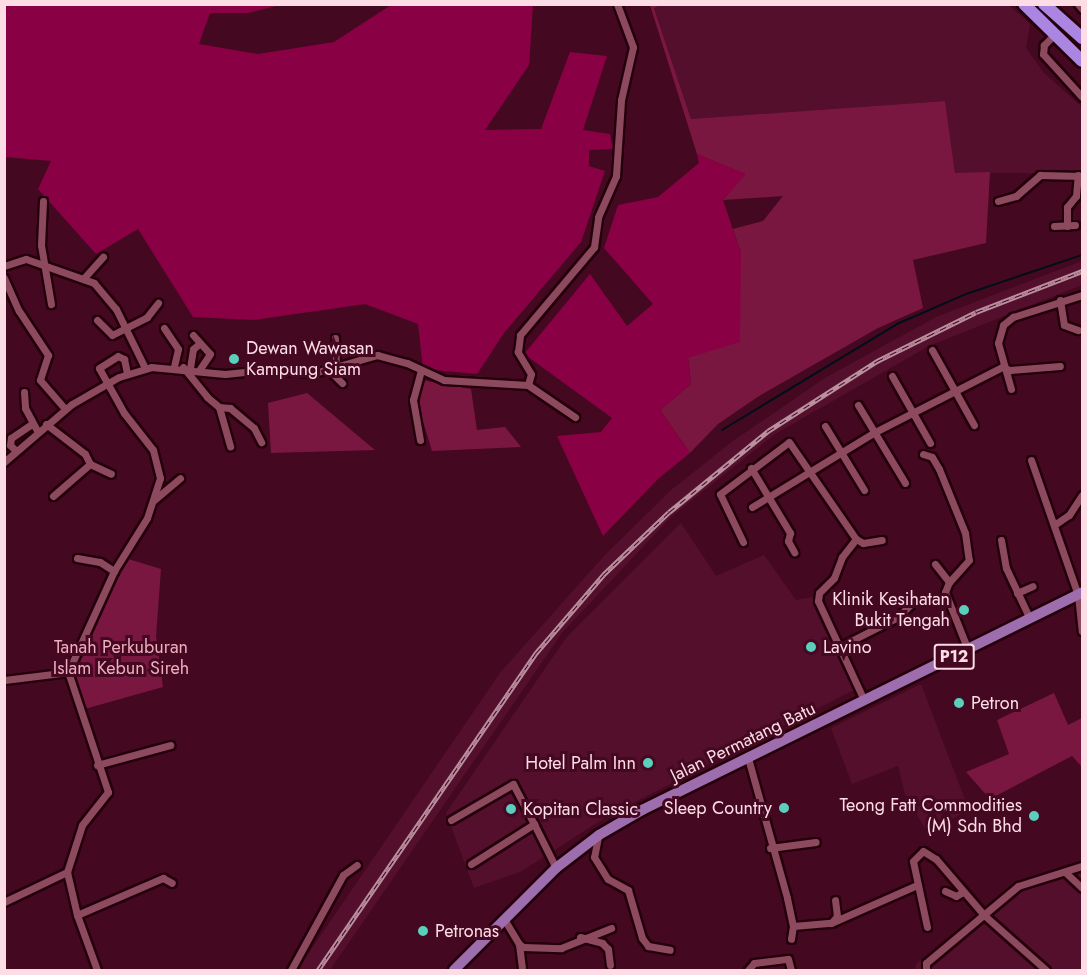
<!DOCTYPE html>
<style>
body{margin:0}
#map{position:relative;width:1087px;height:975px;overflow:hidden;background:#450821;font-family:Jost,sans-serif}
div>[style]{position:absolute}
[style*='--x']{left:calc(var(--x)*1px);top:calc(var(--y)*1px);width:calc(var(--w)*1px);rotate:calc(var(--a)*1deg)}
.built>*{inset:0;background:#540f2c}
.green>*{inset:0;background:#7a1740}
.forest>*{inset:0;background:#890044}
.stream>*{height:2px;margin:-1px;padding:0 1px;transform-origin:1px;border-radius:1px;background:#010f1a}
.roads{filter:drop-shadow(2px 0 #24000b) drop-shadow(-2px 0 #24000b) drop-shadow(0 2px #24000b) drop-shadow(0 -2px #24000b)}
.street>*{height:7px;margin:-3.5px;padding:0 3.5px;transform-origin:3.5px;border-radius:3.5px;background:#8d4a5f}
.primary>*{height:10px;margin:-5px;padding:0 5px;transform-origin:5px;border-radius:5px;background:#9e6dae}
.highway>*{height:12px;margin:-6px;padding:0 6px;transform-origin:6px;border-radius:6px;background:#aa85e2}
.rail>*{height:4.5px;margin-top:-2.25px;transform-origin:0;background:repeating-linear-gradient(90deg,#450821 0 7px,#ba8f9e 0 14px);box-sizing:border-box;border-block:2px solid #ba8f9e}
.dots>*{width:16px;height:16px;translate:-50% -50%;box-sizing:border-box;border:3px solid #450821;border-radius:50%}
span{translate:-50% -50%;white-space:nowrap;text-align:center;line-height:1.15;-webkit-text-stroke:6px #450821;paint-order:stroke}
.shield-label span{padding:2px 4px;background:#450821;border:2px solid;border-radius:4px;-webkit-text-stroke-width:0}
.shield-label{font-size:16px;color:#fddde5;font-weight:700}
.poi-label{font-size:18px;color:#fddde5}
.left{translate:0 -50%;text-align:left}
.right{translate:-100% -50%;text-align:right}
.park-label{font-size:18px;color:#eeaebf}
.street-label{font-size:18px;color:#fddde5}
.frame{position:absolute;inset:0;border:6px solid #fddde5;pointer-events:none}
</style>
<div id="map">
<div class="built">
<i style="clip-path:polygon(660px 4px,1009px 5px,1030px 24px,1026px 48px,1044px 73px,1082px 107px,1082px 173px,955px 173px,945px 101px,691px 119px,654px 7px)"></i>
<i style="clip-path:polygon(1082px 261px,1082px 285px,929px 346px,775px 434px,672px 516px,562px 633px,330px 970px,297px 970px,500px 673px,604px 556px,671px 490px,733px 441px,825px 378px,936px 317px)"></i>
<i style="clip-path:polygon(681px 523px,716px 576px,764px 555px,796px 600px,812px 597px,854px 690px,606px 817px,522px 871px,474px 888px,446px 813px,566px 638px)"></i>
<i style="clip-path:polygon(921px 684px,969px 810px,927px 832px,905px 794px,898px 766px,852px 784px,831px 728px)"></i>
<i style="clip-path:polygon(1082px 861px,1082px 970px,915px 970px,916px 964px,1013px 882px)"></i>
</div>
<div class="green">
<i style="clip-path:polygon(650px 5px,660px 5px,654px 8px,691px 119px,945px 101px,955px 173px,990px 172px,986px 243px,913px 260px,923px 308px,878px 328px,759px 396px,718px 424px,690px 453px,660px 410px,691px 384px,688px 358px,741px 253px,733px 229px,763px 221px,783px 196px,723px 200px,745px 174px,697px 154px)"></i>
<i style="clip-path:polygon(422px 380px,471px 389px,477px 430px,505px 427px,521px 447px,432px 451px,419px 408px)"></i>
<i style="clip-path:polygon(307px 393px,375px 450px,271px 453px,268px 403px)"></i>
<i style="clip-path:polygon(125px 558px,161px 569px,156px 636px,163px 687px,81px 710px,72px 671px)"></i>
<i style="clip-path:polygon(1054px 693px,1068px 725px,1082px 718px,1082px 767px,1072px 756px,990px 799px,966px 772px,1009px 754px,997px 720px)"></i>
</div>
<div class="forest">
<i style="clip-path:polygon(4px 5px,280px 5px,248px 13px,210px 13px,199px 44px,258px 54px,334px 42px,391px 5px,533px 5px,529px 65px,485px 130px,541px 129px,570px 52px,607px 56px,583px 130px,610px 134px,613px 149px,589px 150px,589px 166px,605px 171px,581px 242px,504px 333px,477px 374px,423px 369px,418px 324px,365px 304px,254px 320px,193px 317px,138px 229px,96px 254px,38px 189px,51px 161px,5px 157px)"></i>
<i style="clip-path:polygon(697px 154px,746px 174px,723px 200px,741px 253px,740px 342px,688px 358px,691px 384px,660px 410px,690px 453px,658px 479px,603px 536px,557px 436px,601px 432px,612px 418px,524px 354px,590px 274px,627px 326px,653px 304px,604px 248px,618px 205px,658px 197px,699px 163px)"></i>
</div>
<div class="stream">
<i style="--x:722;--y:430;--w:205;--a:-31.2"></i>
<i style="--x:897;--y:324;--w:75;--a:-23.5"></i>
<i style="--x:966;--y:294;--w:122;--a:-18.6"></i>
</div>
<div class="roads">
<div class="street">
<i style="--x:1078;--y:4;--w:6;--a:51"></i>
<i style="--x:1055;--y:34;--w:16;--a:135"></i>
<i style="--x:1044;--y:45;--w:9;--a:96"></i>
<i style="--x:1043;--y:54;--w:58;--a:47.8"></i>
<i style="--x:43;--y:201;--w:44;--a:92.6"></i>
<i style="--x:41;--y:245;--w:60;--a:80.4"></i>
<i style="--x:998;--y:201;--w:19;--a:-16"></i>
<i style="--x:1016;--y:196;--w:32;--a:-41"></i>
<i style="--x:1040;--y:175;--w:42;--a:1.4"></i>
<i style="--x:1054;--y:226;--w:21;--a:-3"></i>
<i style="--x:1067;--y:226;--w:19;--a:-90"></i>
<i style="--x:1067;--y:207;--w:14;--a:-51"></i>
<i style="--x:1076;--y:196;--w:21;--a:-85"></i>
<i style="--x:4;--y:266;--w:23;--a:-18"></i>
<i style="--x:26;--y:259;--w:72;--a:19.4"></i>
<i style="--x:94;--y:283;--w:34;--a:50"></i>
<i style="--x:116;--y:309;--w:66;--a:63.8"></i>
<i style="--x:4;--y:278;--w:36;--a:66"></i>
<i style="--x:19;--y:311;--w:53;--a:56.6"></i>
<i style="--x:48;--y:355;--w:26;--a:108"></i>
<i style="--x:40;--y:380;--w:38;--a:49"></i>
<i style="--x:83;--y:279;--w:30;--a:-48"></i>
<i style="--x:1060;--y:300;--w:25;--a:81"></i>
<i style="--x:1064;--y:325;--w:15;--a:20"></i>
<i style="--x:97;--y:320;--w:21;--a:45"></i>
<i style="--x:112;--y:335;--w:39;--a:-27"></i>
<i style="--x:147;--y:317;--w:18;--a:-52"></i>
<i style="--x:164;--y:328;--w:25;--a:56"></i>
<i style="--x:178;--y:349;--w:17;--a:103"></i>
<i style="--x:193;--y:335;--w:25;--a:48"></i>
<i style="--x:210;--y:354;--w:18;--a:124"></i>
<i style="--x:335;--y:338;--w:27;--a:88"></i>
<i style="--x:932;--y:350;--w:86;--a:60.8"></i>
<i style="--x:183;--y:367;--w:38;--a:51"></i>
<i style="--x:207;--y:397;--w:16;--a:40"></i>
<i style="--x:219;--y:407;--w:11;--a:5"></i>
<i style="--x:230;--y:408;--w:31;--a:40"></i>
<i style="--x:254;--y:428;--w:16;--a:63"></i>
<i style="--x:1002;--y:367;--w:9;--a:21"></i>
<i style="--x:1010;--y:370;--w:50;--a:-4.6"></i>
<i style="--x:190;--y:368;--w:19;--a:-81"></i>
<i style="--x:193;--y:349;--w:8;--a:-40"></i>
<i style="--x:328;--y:369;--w:20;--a:45"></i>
<i style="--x:892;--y:376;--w:77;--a:60.4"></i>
<i style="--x:528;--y:385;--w:11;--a:-75"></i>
<i style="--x:531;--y:374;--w:26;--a:-121"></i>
<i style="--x:518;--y:352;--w:17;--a:-83"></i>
<i style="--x:520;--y:335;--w:115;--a:-49.9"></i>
<i style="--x:594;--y:247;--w:30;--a:-82"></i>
<i style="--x:598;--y:217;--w:45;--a:-66.3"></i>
<i style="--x:616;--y:176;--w:76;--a:-86.2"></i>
<i style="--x:621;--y:100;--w:54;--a:-77.2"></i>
<i style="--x:633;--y:47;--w:46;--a:-110.4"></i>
<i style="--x:1011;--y:389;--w:48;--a:-105.8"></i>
<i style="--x:998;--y:343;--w:19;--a:-74"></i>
<i style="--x:1003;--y:325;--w:13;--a:-39"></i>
<i style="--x:1013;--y:317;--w:72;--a:-17.7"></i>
<i style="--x:24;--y:392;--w:16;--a:86"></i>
<i style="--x:25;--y:408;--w:26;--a:62"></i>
<i style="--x:858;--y:405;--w:91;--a:58.9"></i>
<i style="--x:219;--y:407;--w:41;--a:74.2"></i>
<i style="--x:46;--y:424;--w:49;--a:37.6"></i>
<i style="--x:85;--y:454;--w:11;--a:63"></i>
<i style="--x:90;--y:464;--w:23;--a:25"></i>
<i style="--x:825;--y:426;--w:75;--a:58.6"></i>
<i style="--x:420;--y:440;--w:41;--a:-99.9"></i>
<i style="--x:413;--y:400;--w:30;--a:-75"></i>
<i style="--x:15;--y:450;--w:7;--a:-135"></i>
<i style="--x:10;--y:445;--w:7;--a:-82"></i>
<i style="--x:11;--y:438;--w:25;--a:-34"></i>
<i style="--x:923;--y:454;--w:9;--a:18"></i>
<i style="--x:932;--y:457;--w:14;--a:60"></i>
<i style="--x:939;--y:469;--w:69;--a:67.9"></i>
<i style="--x:965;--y:533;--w:27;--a:82"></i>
<i style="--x:969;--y:560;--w:30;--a:132"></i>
<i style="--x:1031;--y:460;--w:143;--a:70.8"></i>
<i style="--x:1078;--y:595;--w:36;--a:84"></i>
<i style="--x:4;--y:462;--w:89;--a:-40.5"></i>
<i style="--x:72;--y:404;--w:54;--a:-29.9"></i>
<i style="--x:119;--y:377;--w:34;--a:-17"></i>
<i style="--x:151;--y:367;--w:74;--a:5.4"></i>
<i style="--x:225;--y:374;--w:39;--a:-6"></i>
<i style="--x:264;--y:370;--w:50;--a:3.4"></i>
<i style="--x:314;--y:373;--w:66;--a:-15.9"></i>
<i style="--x:377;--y:355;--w:31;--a:15"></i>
<i style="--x:407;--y:363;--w:41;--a:24.7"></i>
<i style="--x:444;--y:380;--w:84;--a:3.4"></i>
<i style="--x:528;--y:385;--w:57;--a:34.2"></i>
<i style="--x:751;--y:468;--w:76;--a:59"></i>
<i style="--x:790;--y:533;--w:8;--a:104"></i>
<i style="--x:788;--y:541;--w:13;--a:61"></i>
<i style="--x:53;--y:496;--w:49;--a:-40.9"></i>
<i style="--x:154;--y:500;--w:34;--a:-40"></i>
<i style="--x:752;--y:507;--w:142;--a:-31.4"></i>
<i style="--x:873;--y:433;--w:145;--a:-27.1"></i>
<i style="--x:1054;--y:525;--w:18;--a:-34"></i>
<i style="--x:1069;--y:515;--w:24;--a:-57"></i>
<i style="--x:856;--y:539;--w:23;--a:128"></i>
<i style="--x:842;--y:557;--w:22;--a:111"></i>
<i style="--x:834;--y:578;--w:21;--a:135"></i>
<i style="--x:819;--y:593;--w:8;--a:97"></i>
<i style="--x:818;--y:601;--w:109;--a:65.1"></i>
<i style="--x:1001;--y:540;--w:28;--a:80"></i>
<i style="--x:1006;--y:568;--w:56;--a:64.8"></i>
<i style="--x:743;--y:542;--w:53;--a:-115.6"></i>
<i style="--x:720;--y:494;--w:86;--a:-37"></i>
<i style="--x:789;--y:442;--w:118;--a:55.4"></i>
<i style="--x:856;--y:539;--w:8;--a:30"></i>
<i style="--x:863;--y:543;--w:19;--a:-9"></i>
<i style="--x:77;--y:558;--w:23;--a:10"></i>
<i style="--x:100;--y:562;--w:17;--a:33"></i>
<i style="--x:935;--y:564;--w:23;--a:52"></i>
<i style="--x:949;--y:582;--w:11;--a:112"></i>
<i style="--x:945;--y:592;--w:62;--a:68.4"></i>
<i style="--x:1017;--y:593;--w:17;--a:-24"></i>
<i style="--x:839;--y:647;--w:66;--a:-27"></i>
<i style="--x:898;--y:617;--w:18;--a:-45"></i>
<i style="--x:4;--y:680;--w:64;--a:-7.1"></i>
<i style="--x:748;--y:758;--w:145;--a:74.4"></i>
<i style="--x:787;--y:898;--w:29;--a:78"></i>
<i style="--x:793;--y:926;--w:13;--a:99"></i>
<i style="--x:97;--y:765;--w:76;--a:-15.3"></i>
<i style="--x:451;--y:820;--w:72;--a:-30.1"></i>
<i style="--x:513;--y:784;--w:45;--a:62.3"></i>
<i style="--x:598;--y:837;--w:20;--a:101"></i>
<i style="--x:594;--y:857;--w:26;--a:58"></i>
<i style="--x:608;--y:879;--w:23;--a:29"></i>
<i style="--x:628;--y:890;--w:50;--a:73.7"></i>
<i style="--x:642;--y:938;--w:10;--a:53"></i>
<i style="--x:648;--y:946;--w:22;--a:10"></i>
<i style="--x:770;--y:848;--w:46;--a:-7.4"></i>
<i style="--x:471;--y:864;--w:75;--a:-32.4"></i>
<i style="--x:534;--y:824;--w:49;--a:63.4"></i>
<i style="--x:67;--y:872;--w:44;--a:76.9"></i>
<i style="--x:77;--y:915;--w:59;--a:70"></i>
<i style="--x:1065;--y:872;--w:23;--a:43"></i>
<i style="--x:945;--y:891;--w:12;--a:24"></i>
<i style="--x:956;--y:896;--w:8;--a:-30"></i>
<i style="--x:4;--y:902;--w:70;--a:-25.5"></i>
<i style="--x:67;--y:872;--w:49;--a:-72.3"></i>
<i style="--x:82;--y:825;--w:42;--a:-51.8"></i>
<i style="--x:108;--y:792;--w:126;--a:-108.4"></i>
<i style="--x:68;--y:672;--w:111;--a:-65.5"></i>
<i style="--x:114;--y:571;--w:62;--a:-58.1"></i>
<i style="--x:147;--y:518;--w:42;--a:-72"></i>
<i style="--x:160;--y:478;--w:29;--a:-104"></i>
<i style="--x:153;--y:450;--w:47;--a:-128.1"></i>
<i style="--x:124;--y:413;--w:51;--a:-119.1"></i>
<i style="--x:99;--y:368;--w:22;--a:-32"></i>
<i style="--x:118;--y:356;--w:7;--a:27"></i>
<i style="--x:124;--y:359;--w:14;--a:78"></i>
<i style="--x:77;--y:915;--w:94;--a:-23.3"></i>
<i style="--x:163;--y:878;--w:10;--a:29"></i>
<i style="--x:504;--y:919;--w:29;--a:59"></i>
<i style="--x:519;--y:944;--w:24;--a:83"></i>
<i style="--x:833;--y:921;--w:6;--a:-51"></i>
<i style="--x:837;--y:916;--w:16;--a:-97"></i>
<i style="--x:793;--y:926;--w:38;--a:-5"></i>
<i style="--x:831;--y:923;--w:94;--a:-23.8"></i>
<i style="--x:927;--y:927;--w:67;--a:-102"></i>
<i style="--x:913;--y:861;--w:14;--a:-45"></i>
<i style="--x:923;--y:851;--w:15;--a:32"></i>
<i style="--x:936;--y:859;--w:74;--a:49.4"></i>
<i style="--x:984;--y:915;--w:83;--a:41.6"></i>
<i style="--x:580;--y:937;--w:23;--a:15"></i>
<i style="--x:602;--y:943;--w:8;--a:45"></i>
<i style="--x:608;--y:949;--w:16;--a:83"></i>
<i style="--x:519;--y:944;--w:5;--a:37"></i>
<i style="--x:523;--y:947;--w:38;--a:2"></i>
<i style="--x:561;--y:948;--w:54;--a:-21.8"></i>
<i style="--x:291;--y:970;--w:108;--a:-61.3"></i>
<i style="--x:343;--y:875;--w:17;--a:-36"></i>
<i style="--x:748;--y:970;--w:9;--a:-49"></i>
<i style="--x:754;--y:963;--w:34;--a:-7"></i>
<i style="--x:788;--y:959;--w:11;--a:75"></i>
<i style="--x:926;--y:970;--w:7;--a:-90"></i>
<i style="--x:926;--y:963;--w:120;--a:-39.9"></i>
<i style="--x:1018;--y:886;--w:67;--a:-17.4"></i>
</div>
<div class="primary">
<i style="--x:454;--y:970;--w:144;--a:-45"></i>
<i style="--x:556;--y:868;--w:54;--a:-37.5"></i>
<i style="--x:599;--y:835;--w:50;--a:-30.2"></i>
<i style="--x:642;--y:810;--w:491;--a:-26.3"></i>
</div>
<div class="highway">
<i style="--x:1024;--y:4;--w:81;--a:44.5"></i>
<i style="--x:1044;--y:4;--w:51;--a:41.8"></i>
</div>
</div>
<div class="rail">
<i style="--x:318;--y:970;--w:385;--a:-55.5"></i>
<i style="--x:536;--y:653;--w:103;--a:-49.3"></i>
<i style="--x:603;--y:575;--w:91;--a:-43.7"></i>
<i style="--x:669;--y:512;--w:128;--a:-39.3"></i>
<i style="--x:768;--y:431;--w:130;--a:-32.7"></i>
<i style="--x:877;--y:361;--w:110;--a:-26.3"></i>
<i style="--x:976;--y:312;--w:114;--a:-21.1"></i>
</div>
<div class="dots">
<i style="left:234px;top:359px;background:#5bcebc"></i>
<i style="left:964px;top:610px;background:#5bcebc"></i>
<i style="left:811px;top:647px;background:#5bcebc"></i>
<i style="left:959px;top:703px;background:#5bcebc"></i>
<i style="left:648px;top:763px;background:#5bcebc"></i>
<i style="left:784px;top:808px;background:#5bcebc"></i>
<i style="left:511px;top:809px;background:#5bcebc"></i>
<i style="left:1034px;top:816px;background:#5bcebc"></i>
<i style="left:423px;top:931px;background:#5bcebc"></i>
</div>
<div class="shield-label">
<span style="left:954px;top:657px">P12</span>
</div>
<div class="poi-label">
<span class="left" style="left:246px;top:359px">Dewan Wawasan<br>Kampung Siam</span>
<span class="right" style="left:950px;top:610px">Klinik Kesihatan<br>Bukit Tengah</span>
<span class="left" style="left:823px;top:647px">Lavino</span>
<span class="left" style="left:971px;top:703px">Petron</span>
<span class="right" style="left:636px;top:763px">Hotel Palm Inn</span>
<span class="right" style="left:1022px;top:816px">Teong Fatt Commodities<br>(M) Sdn Bhd</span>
<span class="right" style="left:772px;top:808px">Sleep Country</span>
<span class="left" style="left:523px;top:809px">Kopitan Classic</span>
<span class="left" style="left:435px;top:931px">Petronas</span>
</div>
<div class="park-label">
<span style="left:121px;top:658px">Tanah Perkuburan<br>Islam Kebun Sireh</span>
</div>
<div class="street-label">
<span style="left:743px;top:742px;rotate:-26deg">Jalan Permatang Batu</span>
</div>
<div class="frame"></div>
</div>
